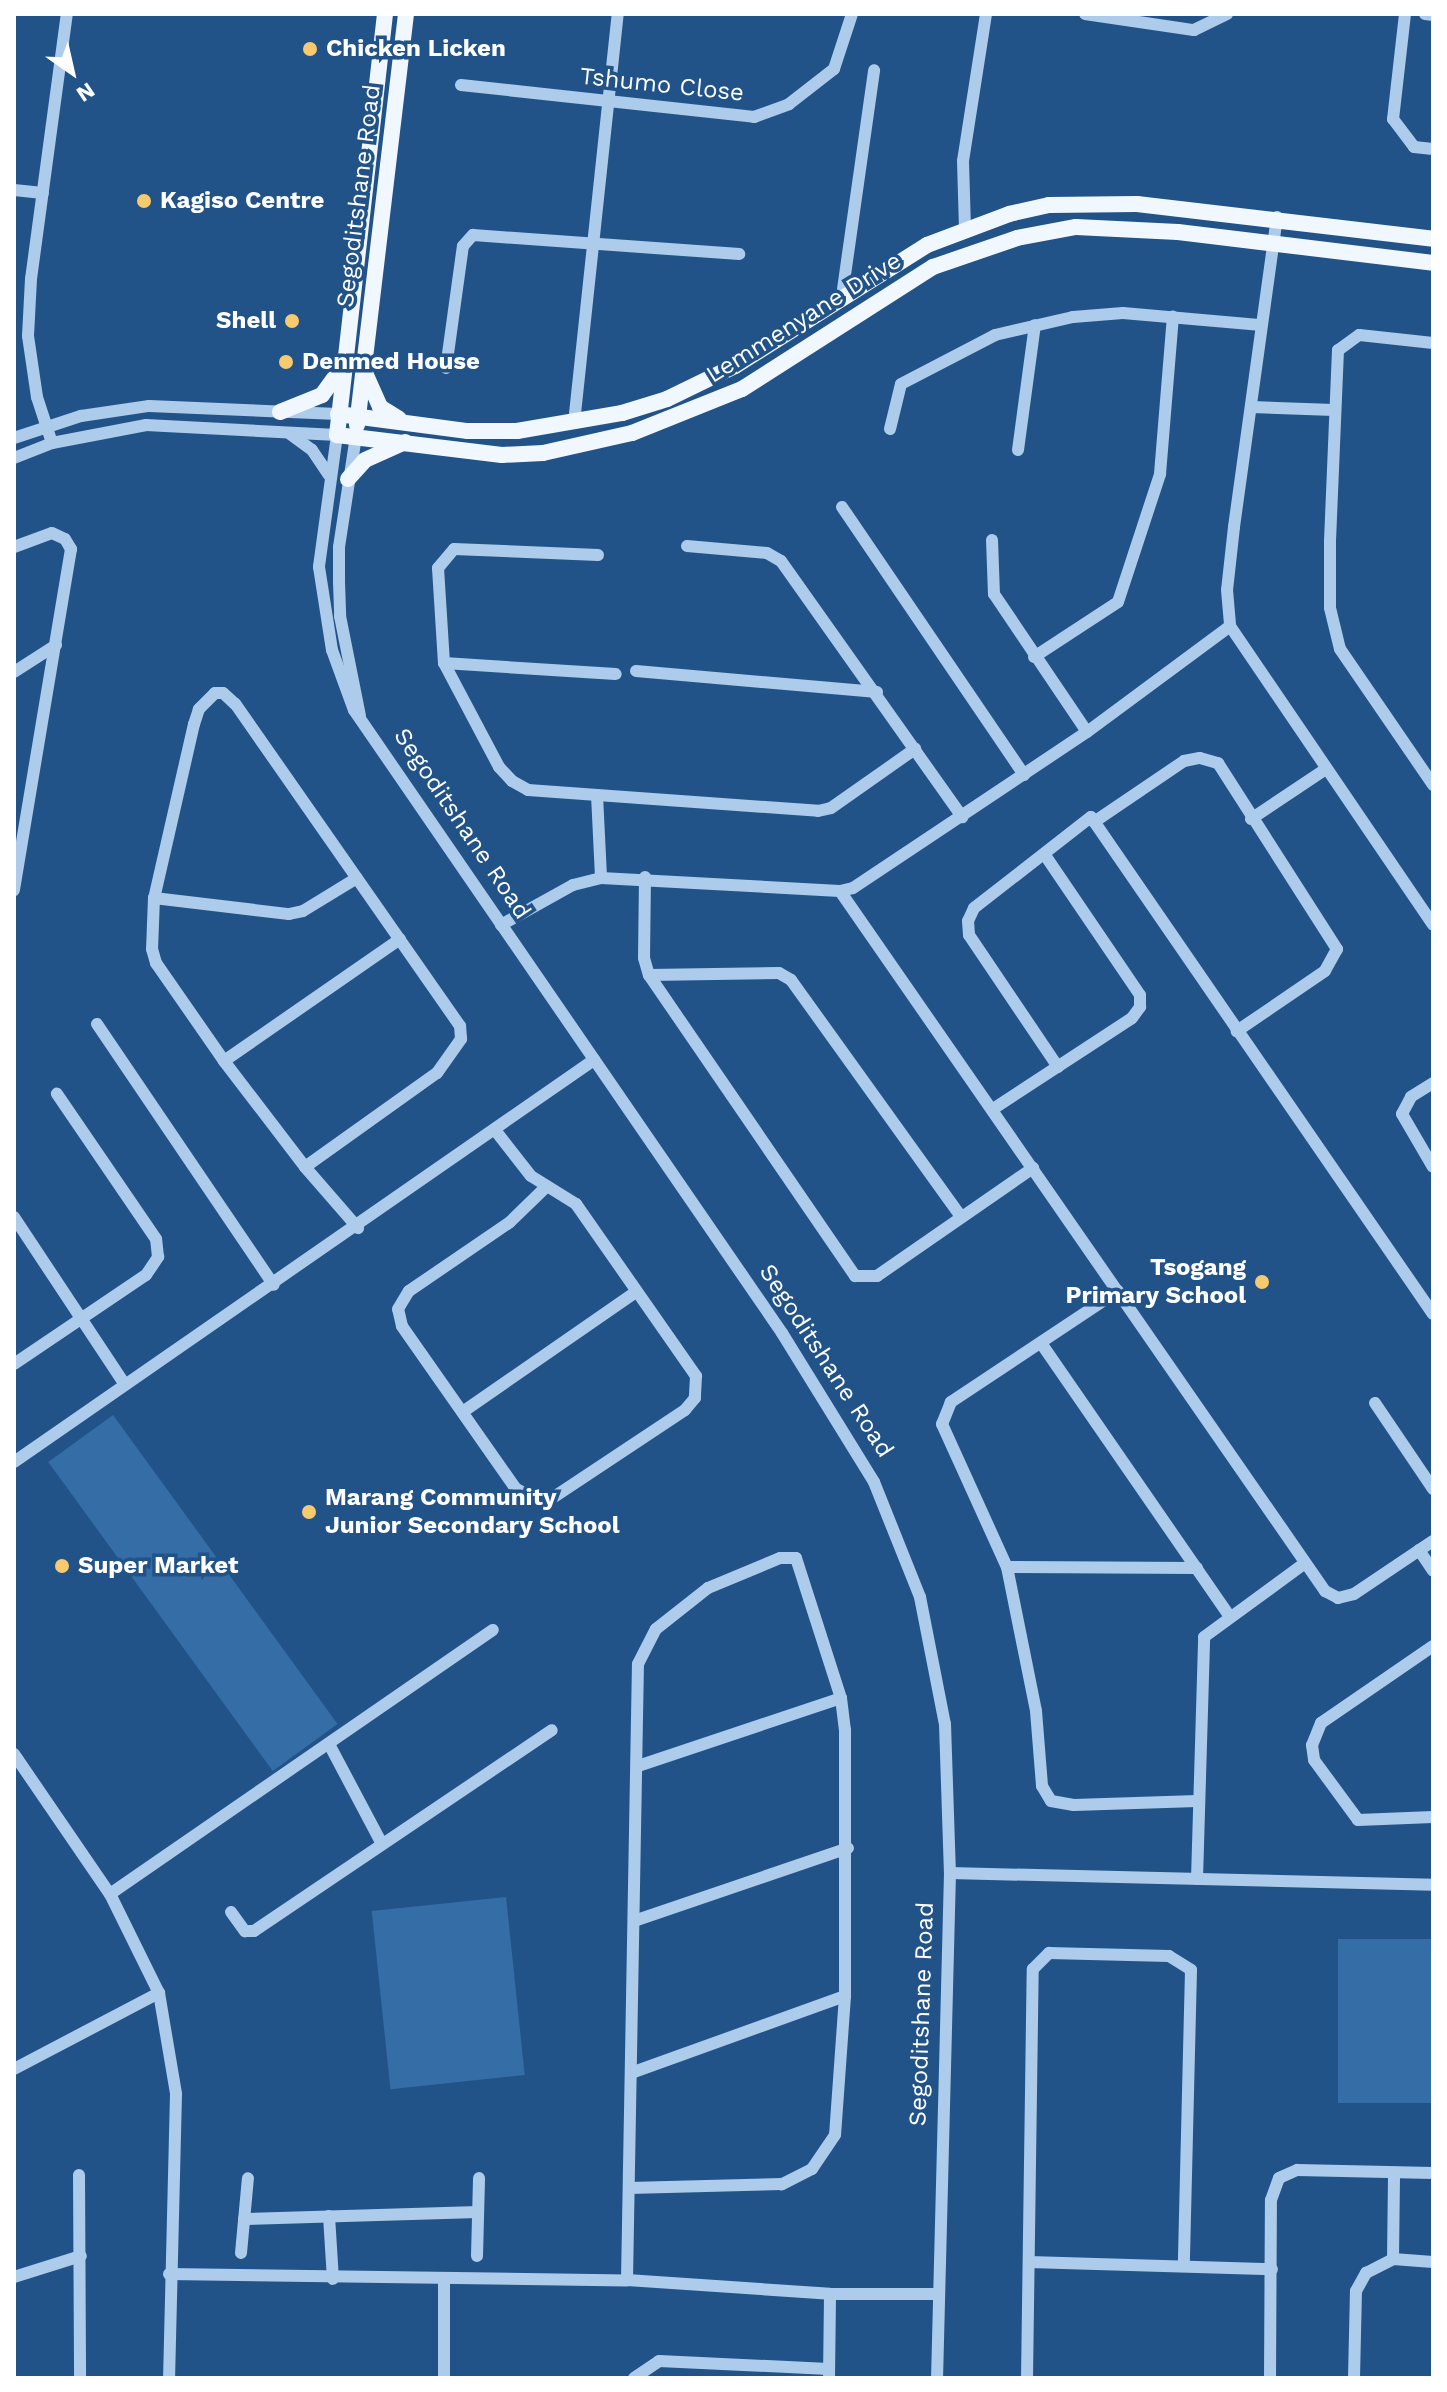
<!DOCTYPE html>
<style>
body{margin:0}
#map{position:relative;width:1447px;height:2392px;overflow:hidden;background:#215389;font-family:"Work Sans",sans-serif}
div>[style]{position:absolute}
[style*='--x']{left:calc(var(--x)*1px);top:calc(var(--y)*1px);width:calc(var(--w)*1px);rotate:calc(var(--a)*1deg)}
.green>*{inset:0;background:#356da7;transform-origin:0 0}
.minor>*{height:12px;margin:-6px;padding:0 6px;transform-origin:6px;border-radius:6px;background:#adcbeb}
.major>*{height:16px;margin:-8px;padding:0 8px;transform-origin:8px;border-radius:8px;background:#f1f7fe}
.dots>*{width:22px;height:22px;translate:-50% -50%;box-sizing:border-box;border:4px solid #215389;border-radius:50%}
span{translate:-50% -50%;white-space:nowrap;text-align:center;line-height:1.15;-webkit-text-stroke:7px #215389;paint-order:stroke}
.poi-label{font-size:24px;color:#fff;font-weight:700}
.left{translate:0 -50%;text-align:left}
.right{translate:-100% -50%;text-align:right}
.street-label{font-size:24px;color:#fff}
.frame{position:absolute;inset:0;border:16px solid #fff;pointer-events:none}
.north{position:absolute;left:32px;top:32px;width:80px;height:80px;-webkit-text-stroke:6px #215389;paint-order:stroke;rotate:146deg;font-size:22px;font-weight:700;line-height:32px;text-align:center;color:#fff}
.north::after{content:'';display:block;margin:auto;width:28px;height:36px;background:#fff;clip-path:polygon(50% 0,100% 100%,50% 72%,0 100%)}
</style>
<div id="map">
<div class="green">
<i style="left:113px;top:1415px;width:382px;height:80px;rotate:54deg"></i>
<i style="left:506px;top:1897px;width:179px;height:135px;rotate:84deg"></i>
<i style="left:1433px;top:1939px;width:164px;height:95px;rotate:90deg"></i>
</div>
<div class="minor">
<i style="--x:1085;--y:14;--w:110;--a:8.4"></i>
<i style="--x:1194;--y:30;--w:37;--a:-26"></i>
<i style="--x:1405;--y:14;--w:106;--a:96.5"></i>
<i style="--x:1393;--y:119;--w:35;--a:53"></i>
<i style="--x:1414;--y:147;--w:19;--a:6"></i>
<i style="--x:1425;--y:14;--w:8;--a:7"></i>
<i style="--x:461;--y:85;--w:295;--a:6.2"></i>
<i style="--x:754;--y:117;--w:37;--a:-20"></i>
<i style="--x:789;--y:104;--w:57;--a:-37.9"></i>
<i style="--x:834;--y:69;--w:58;--a:-71.9"></i>
<i style="--x:14;--y:190;--w:29;--a:6"></i>
<i style="--x:1277;--y:217;--w:313;--a:97.9"></i>
<i style="--x:1234;--y:527;--w:63;--a:96.3"></i>
<i style="--x:1227;--y:590;--w:36;--a:85"></i>
<i style="--x:1230;--y:626;--w:361;--a:55.8"></i>
<i style="--x:965;--y:229;--w:68;--a:-91.7"></i>
<i style="--x:963;--y:161;--w:149;--a:-81.1"></i>
<i style="--x:842;--y:296;--w:228;--a:-81.9"></i>
<i style="--x:1433;--y:343;--w:74;--a:-173.8"></i>
<i style="--x:1359;--y:335;--w:26;--a:144"></i>
<i style="--x:1338;--y:350;--w:191;--a:92.4"></i>
<i style="--x:1330;--y:541;--w:67;--a:90"></i>
<i style="--x:1330;--y:608;--w:42;--a:76.3"></i>
<i style="--x:1340;--y:649;--w:165;--a:55.6"></i>
<i style="--x:446;--y:368;--w:123;--a:-82.1"></i>
<i style="--x:463;--y:246;--w:15;--a:-48"></i>
<i style="--x:473;--y:235;--w:267;--a:4.1"></i>
<i style="--x:1251;--y:407;--w:83;--a:2.1"></i>
<i style="--x:574;--y:423;--w:411;--a:-83.9"></i>
<i style="--x:890;--y:429;--w:46;--a:-76.3"></i>
<i style="--x:901;--y:384;--w:106;--a:-27.5"></i>
<i style="--x:995;--y:335;--w:80;--a:-13"></i>
<i style="--x:1073;--y:317;--w:50;--a:-4.6"></i>
<i style="--x:1123;--y:313;--w:139;--a:5"></i>
<i style="--x:290;--y:434;--w:27;--a:36"></i>
<i style="--x:312;--y:450;--w:30;--a:56"></i>
<i style="--x:356;--y:436;--w:112;--a:98.7"></i>
<i style="--x:339;--y:547;--w:35;--a:90"></i>
<i style="--x:339;--y:582;--w:34;--a:88"></i>
<i style="--x:340;--y:616;--w:102;--a:78.7"></i>
<i style="--x:14;--y:438;--w:71;--a:-18.2"></i>
<i style="--x:81;--y:416;--w:69;--a:-8.4"></i>
<i style="--x:149;--y:406;--w:189;--a:2.4"></i>
<i style="--x:52;--y:443;--w:48;--a:-108.1"></i>
<i style="--x:37;--y:397;--w:62;--a:-98.4"></i>
<i style="--x:28;--y:336;--w:57;--a:-87"></i>
<i style="--x:31;--y:279;--w:267;--a:-82.3"></i>
<i style="--x:1018;--y:450;--w:126;--a:-82.3"></i>
<i style="--x:14;--y:458;--w:41;--a:-21.5"></i>
<i style="--x:52;--y:443;--w:96;--a:-10.8"></i>
<i style="--x:146;--y:425;--w:191;--a:3"></i>
<i style="--x:337;--y:435;--w:133;--a:97.8"></i>
<i style="--x:319;--y:567;--w:84;--a:81.1"></i>
<i style="--x:332;--y:650;--w:64;--a:69.9"></i>
<i style="--x:354;--y:710;--w:756;--a:55.51"></i>
<i style="--x:782;--y:1333;--w:175;--a:58.3"></i>
<i style="--x:874;--y:1482;--w:124;--a:68.2"></i>
<i style="--x:920;--y:1597;--w:129;--a:78.9"></i>
<i style="--x:945;--y:1724;--w:149;--a:88.1"></i>
<i style="--x:950;--y:1873;--w:505;--a:91.47"></i>
<i style="--x:842;--y:507;--w:324;--a:55.8"></i>
<i style="--x:992;--y:540;--w:54;--a:87.9"></i>
<i style="--x:994;--y:594;--w:166;--a:56"></i>
<i style="--x:687;--y:546;--w:80;--a:5"></i>
<i style="--x:767;--y:553;--w:16;--a:30"></i>
<i style="--x:781;--y:561;--w:314;--a:54.7"></i>
<i style="--x:14;--y:547;--w:40;--a:-20.2"></i>
<i style="--x:52;--y:533;--w:14;--a:25"></i>
<i style="--x:65;--y:539;--w:12;--a:59"></i>
<i style="--x:71;--y:549;--w:346;--a:99.5"></i>
<i style="--x:598;--y:555;--w:144;--a:-177.6"></i>
<i style="--x:454;--y:549;--w:25;--a:130"></i>
<i style="--x:438;--y:568;--w:95;--a:86.4"></i>
<i style="--x:444;--y:663;--w:118;--a:62.1"></i>
<i style="--x:499;--y:767;--w:19;--a:47"></i>
<i style="--x:512;--y:781;--w:18;--a:29"></i>
<i style="--x:528;--y:790;--w:291;--a:4.1"></i>
<i style="--x:818;--y:811;--w:13;--a:-13"></i>
<i style="--x:831;--y:808;--w:103;--a:-35.1"></i>
<i style="--x:1034;--y:657;--w:100;--a:-33.2"></i>
<i style="--x:1118;--y:602;--w:135;--a:-71.8"></i>
<i style="--x:1160;--y:474;--w:158;--a:-85.3"></i>
<i style="--x:444;--y:663;--w:172;--a:3.7"></i>
<i style="--x:636;--y:671;--w:242;--a:5"></i>
<i style="--x:14;--y:672;--w:50;--a:-32.7"></i>
<i style="--x:597;--y:795;--w:83;--a:87.2"></i>
<i style="--x:1251;--y:819;--w:90;--a:-33.7"></i>
<i style="--x:1094;--y:822;--w:109;--a:-34.1"></i>
<i style="--x:1184;--y:761;--w:16;--a:-11"></i>
<i style="--x:1200;--y:758;--w:19;--a:16"></i>
<i style="--x:1218;--y:763;--w:221;--a:57.4"></i>
<i style="--x:1337;--y:949;--w:25;--a:119"></i>
<i style="--x:1325;--y:971;--w:107;--a:145.7"></i>
<i style="--x:645;--y:877;--w:81;--a:90.7"></i>
<i style="--x:644;--y:958;--w:18;--a:74"></i>
<i style="--x:649;--y:975;--w:365;--a:55.6"></i>
<i style="--x:855;--y:1276;--w:22;--a:0"></i>
<i style="--x:877;--y:1276;--w:190;--a:-34.7"></i>
<i style="--x:840;--y:891;--w:852;--a:55.28"></i>
<i style="--x:1325;--y:1591;--w:15;--a:28"></i>
<i style="--x:1338;--y:1598;--w:16;--a:-14"></i>
<i style="--x:1354;--y:1594;--w:95;--a:-33.9"></i>
<i style="--x:154;--y:898;--w:136;--a:6.8"></i>
<i style="--x:289;--y:914;--w:14;--a:-12"></i>
<i style="--x:303;--y:911;--w:63;--a:-31.4"></i>
<i style="--x:501;--y:925;--w:82;--a:-29.1"></i>
<i style="--x:573;--y:885;--w:29;--a:-14"></i>
<i style="--x:601;--y:878;--w:239;--a:3.1"></i>
<i style="--x:840;--y:891;--w:13;--a:-13"></i>
<i style="--x:853;--y:888;--w:281;--a:-33.7"></i>
<i style="--x:1087;--y:732;--w:178;--a:-36.5"></i>
<i style="--x:649;--y:975;--w:130;--a:-0.9"></i>
<i style="--x:779;--y:973;--w:14;--a:30"></i>
<i style="--x:791;--y:980;--w:292;--a:54.3"></i>
<i style="--x:97;--y:1024;--w:315;--a:55.9"></i>
<i style="--x:224;--y:1061;--w:214;--a:-34.7"></i>
<i style="--x:1058;--y:1067;--w:159;--a:-124"></i>
<i style="--x:969;--y:935;--w:14;--a:-94"></i>
<i style="--x:968;--y:921;--w:14;--a:-65"></i>
<i style="--x:974;--y:908;--w:148;--a:-37.9"></i>
<i style="--x:1091;--y:817;--w:603;--a:55.47"></i>
<i style="--x:1433;--y:1083;--w:26;--a:148"></i>
<i style="--x:1411;--y:1097;--w:19;--a:118"></i>
<i style="--x:1402;--y:1114;--w:61;--a:59.7"></i>
<i style="--x:993;--y:1109;--w:166;--a:-33.2"></i>
<i style="--x:1132;--y:1018;--w:14;--a:-54"></i>
<i style="--x:1140;--y:1007;--w:12;--a:-90"></i>
<i style="--x:1140;--y:995;--w:169;--a:-124.2"></i>
<i style="--x:495;--y:1130;--w:58;--a:52"></i>
<i style="--x:531;--y:1176;--w:53;--a:31.9"></i>
<i style="--x:576;--y:1204;--w:210;--a:55.1"></i>
<i style="--x:696;--y:1376;--w:22;--a:93"></i>
<i style="--x:695;--y:1398;--w:16;--a:130"></i>
<i style="--x:685;--y:1410;--w:161;--a:146.4"></i>
<i style="--x:551;--y:1499;--w:12;--a:171"></i>
<i style="--x:539;--y:1501;--w:26;--a:-152"></i>
<i style="--x:516;--y:1489;--w:199;--a:-125"></i>
<i style="--x:402;--y:1326;--w:17;--a:-103"></i>
<i style="--x:398;--y:1309;--w:21;--a:-59"></i>
<i style="--x:409;--y:1291;--w:122;--a:-34.3"></i>
<i style="--x:510;--y:1222;--w:50;--a:-44.2"></i>
<i style="--x:305;--y:1167;--w:162;--a:-35.5"></i>
<i style="--x:437;--y:1073;--w:42;--a:-54.8"></i>
<i style="--x:461;--y:1039;--w:13;--a:-94"></i>
<i style="--x:460;--y:1026;--w:393;--a:-124.9"></i>
<i style="--x:235;--y:704;--w:16;--a:-137"></i>
<i style="--x:223;--y:693;--w:8;--a:180"></i>
<i style="--x:215;--y:693;--w:23;--a:135"></i>
<i style="--x:199;--y:709;--w:16;--a:108"></i>
<i style="--x:194;--y:724;--w:179;--a:102.9"></i>
<i style="--x:154;--y:898;--w:51;--a:92.2"></i>
<i style="--x:152;--y:949;--w:15;--a:74"></i>
<i style="--x:156;--y:963;--w:119;--a:55.2"></i>
<i style="--x:224;--y:1061;--w:133;--a:52.6"></i>
<i style="--x:305;--y:1167;--w:81;--a:49"></i>
<i style="--x:14;--y:1217;--w:201;--a:56.5"></i>
<i style="--x:1118;--y:1291;--w:201;--a:146.4"></i>
<i style="--x:951;--y:1402;--w:24;--a:112"></i>
<i style="--x:942;--y:1424;--w:157;--a:65.6"></i>
<i style="--x:1007;--y:1567;--w:147;--a:78.6"></i>
<i style="--x:1036;--y:1711;--w:75;--a:85.4"></i>
<i style="--x:1042;--y:1786;--w:17;--a:59"></i>
<i style="--x:1051;--y:1801;--w:23;--a:10"></i>
<i style="--x:1074;--y:1805;--w:123;--a:-1.9"></i>
<i style="--x:1041;--y:1343;--w:331;--a:55.4"></i>
<i style="--x:14;--y:1364;--w:159;--a:-34"></i>
<i style="--x:146;--y:1275;--w:22;--a:-56"></i>
<i style="--x:158;--y:1257;--w:18;--a:-96"></i>
<i style="--x:156;--y:1239;--w:176;--a:-124.3"></i>
<i style="--x:1375;--y:1403;--w:104;--a:56"></i>
<i style="--x:464;--y:1411;--w:209;--a:-34.7"></i>
<i style="--x:14;--y:1462;--w:706;--a:-34.73"></i>
<i style="--x:1419;--y:1550;--w:25;--a:56"></i>
<i style="--x:1007;--y:1567;--w:190;--a:0.3"></i>
<i style="--x:1433;--y:1646;--w:136;--a:145.5"></i>
<i style="--x:1321;--y:1723;--w:24;--a:112"></i>
<i style="--x:1312;--y:1745;--w:15;--a:82"></i>
<i style="--x:1314;--y:1760;--w:74;--a:53.7"></i>
<i style="--x:1358;--y:1820;--w:75;--a:-2.3"></i>
<i style="--x:329;--y:1744;--w:113;--a:62.1"></i>
<i style="--x:14;--y:1754;--w:170;--a:55.6"></i>
<i style="--x:110;--y:1894;--w:110;--a:63.7"></i>
<i style="--x:159;--y:1993;--w:102;--a:80.4"></i>
<i style="--x:176;--y:2094;--w:284;--a:91.4"></i>
<i style="--x:638;--y:1766;--w:214;--a:-18.5"></i>
<i style="--x:950;--y:1873;--w:483;--a:1.4"></i>
<i style="--x:1197;--y:1879;--w:242;--a:-88.3"></i>
<i style="--x:1204;--y:1637;--w:125;--a:-36.2"></i>
<i style="--x:110;--y:1894;--w:465;--a:-34.6"></i>
<i style="--x:231;--y:1912;--w:24;--a:54"></i>
<i style="--x:245;--y:1931;--w:9;--a:0"></i>
<i style="--x:254;--y:1931;--w:359;--a:-34"></i>
<i style="--x:634;--y:1921;--w:226;--a:-18.8"></i>
<i style="--x:14;--y:2069;--w:164;--a:-27.7"></i>
<i style="--x:631;--y:2073;--w:227;--a:-19.8"></i>
<i style="--x:79;--y:2175;--w:203;--a:89.7"></i>
<i style="--x:329;--y:2216;--w:63;--a:86.4"></i>
<i style="--x:244;--y:2219;--w:234;--a:-1.7"></i>
<i style="--x:241;--y:2253;--w:75;--a:-84.7"></i>
<i style="--x:477;--y:2256;--w:78;--a:-88.5"></i>
<i style="--x:1393;--y:2259;--w:86;--a:-89.3"></i>
<i style="--x:1029;--y:2262;--w:243;--a:1.7"></i>
<i style="--x:169;--y:2274;--w:458;--a:0.8"></i>
<i style="--x:627;--y:2280;--w:203;--a:3.9"></i>
<i style="--x:830;--y:2294;--w:108;--a:0"></i>
<i style="--x:14;--y:2277;--w:70;--a:-17.4"></i>
<i style="--x:627;--y:2280;--w:616;--a:-88.98"></i>
<i style="--x:638;--y:1664;--w:39;--a:-63"></i>
<i style="--x:656;--y:1629;--w:66;--a:-38.3"></i>
<i style="--x:708;--y:1588;--w:78;--a:-22.6"></i>
<i style="--x:780;--y:1558;--w:16;--a:0"></i>
<i style="--x:796;--y:1558;--w:147;--a:72.2"></i>
<i style="--x:841;--y:1698;--w:32;--a:83"></i>
<i style="--x:845;--y:1730;--w:266;--a:90"></i>
<i style="--x:845;--y:1996;--w:139;--a:94.1"></i>
<i style="--x:835;--y:2135;--w:41;--a:124.1"></i>
<i style="--x:812;--y:2169;--w:34;--a:153"></i>
<i style="--x:782;--y:2184;--w:153;--a:178.5"></i>
<i style="--x:444;--y:2282;--w:96;--a:90"></i>
<i style="--x:634;--y:2378;--w:30;--a:-34"></i>
<i style="--x:659;--y:2361;--w:170;--a:2.7"></i>
<i style="--x:829;--y:2378;--w:84;--a:-89.3"></i>
<i style="--x:1027;--y:2378;--w:409;--a:-89.2"></i>
<i style="--x:1033;--y:1969;--w:23;--a:-45"></i>
<i style="--x:1049;--y:1953;--w:120;--a:1.4"></i>
<i style="--x:1169;--y:1956;--w:26;--a:32"></i>
<i style="--x:1191;--y:1970;--w:296;--a:91.4"></i>
<i style="--x:1270;--y:2378;--w:178;--a:-89.7"></i>
<i style="--x:1271;--y:2200;--w:23;--a:-70"></i>
<i style="--x:1279;--y:2178;--w:20;--a:-24"></i>
<i style="--x:1297;--y:2170;--w:136;--a:1.3"></i>
<i style="--x:1354;--y:2378;--w:87;--a:-88.7"></i>
<i style="--x:1356;--y:2291;--w:21;--a:-61"></i>
<i style="--x:1366;--y:2273;--w:30;--a:-27"></i>
<i style="--x:1393;--y:2259;--w:40;--a:4.3"></i>
</div>
<div class="major">
<i style="--x:385;--y:14;--w:424;--a:96.5"></i>
<i style="--x:337;--y:435;--w:166;--a:6.9"></i>
<i style="--x:502;--y:455;--w:41;--a:-2.8"></i>
<i style="--x:543;--y:453;--w:91;--a:-12.7"></i>
<i style="--x:632;--y:433;--w:118;--a:-21.8"></i>
<i style="--x:742;--y:389;--w:227;--a:-32.6"></i>
<i style="--x:933;--y:267;--w:89;--a:-19"></i>
<i style="--x:1017;--y:238;--w:60;--a:-10.6"></i>
<i style="--x:1076;--y:227;--w:102;--a:2.8"></i>
<i style="--x:1178;--y:232;--w:257;--a:6.9"></i>
<i style="--x:365;--y:373;--w:37;--a:66"></i>
<i style="--x:380;--y:407;--w:22;--a:32"></i>
<i style="--x:280;--y:412;--w:45;--a:-22"></i>
<i style="--x:322;--y:395;--w:29;--a:-54"></i>
<i style="--x:338;--y:414;--w:131;--a:7.5"></i>
<i style="--x:468;--y:431;--w:49;--a:0"></i>
<i style="--x:517;--y:431;--w:107;--a:-9.7"></i>
<i style="--x:622;--y:413;--w:47;--a:-17.3"></i>
<i style="--x:667;--y:399;--w:76;--a:-25.9"></i>
<i style="--x:735;--y:366;--w:227;--a:-32.2"></i>
<i style="--x:927;--y:245;--w:88;--a:-20.7"></i>
<i style="--x:1009;--y:214;--w:41;--a:-12.7"></i>
<i style="--x:1049;--y:205;--w:88;--a:-0.7"></i>
<i style="--x:1137;--y:204;--w:298;--a:6.7"></i>
<i style="--x:357;--y:425;--w:414;--a:-83.2"></i>
<i style="--x:348;--y:479;--w:25;--a:-48"></i>
<i style="--x:365;--y:460;--w:44;--a:-24.2"></i>
</div>
<div class="dots">
<i style="left:310px;top:49px;background:#f7ca6e"></i>
<i style="left:144px;top:201px;background:#f7ca6e"></i>
<i style="left:292px;top:321px;background:#f7ca6e"></i>
<i style="left:286px;top:362px;background:#f7ca6e"></i>
<i style="left:1262px;top:1282px;background:#f7ca6e"></i>
<i style="left:309px;top:1512px;background:#f7ca6e"></i>
<i style="left:62px;top:1566px;background:#f7ca6e"></i>
</div>
<div class="poi-label">
<span class="left" style="left:326px;top:49px">Chicken Licken</span>
<span class="left" style="left:160px;top:201px">Kagiso Centre</span>
<span class="right" style="left:276px;top:321px">Shell</span>
<span class="left" style="left:302px;top:362px">Denmed House</span>
<span class="right" style="left:1246px;top:1282px">Tsogang<br>Primary School</span>
<span class="left" style="left:325px;top:1512px">Marang Community<br>Junior Secondary School</span>
<span class="left" style="left:78px;top:1566px">Super Market</span>
</div>
<div class="street-label">
<span style="left:662px;top:85px;rotate:6deg">Tshumo Close</span>
<span style="left:359px;top:196px;rotate:-83deg">Segoditshane Road</span>
<span style="left:804px;top:318px;rotate:-32deg">Lemmenyane Drive</span>
<span style="left:462px;top:824px;rotate:56deg">Segoditshane Road</span>
<span style="left:826px;top:1361px;rotate:57deg">Segoditshane Road</span>
<span style="left:922px;top:2014px;rotate:-88deg">Segoditshane Road</span>
</div>
<div class="frame"></div>
<div class="north">N</div>
</div>
